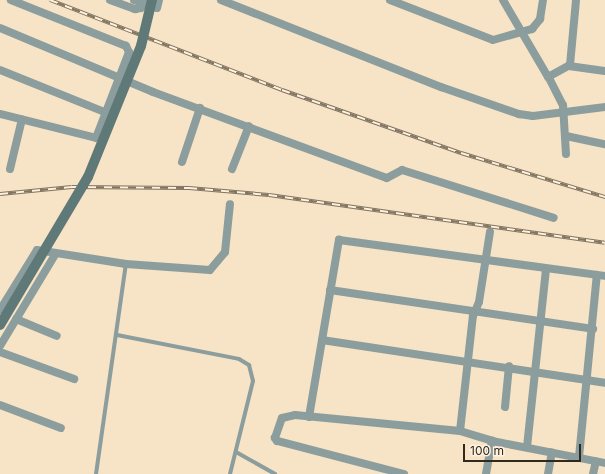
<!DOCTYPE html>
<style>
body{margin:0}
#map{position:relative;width:605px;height:474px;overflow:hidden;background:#f7e3c5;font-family:Inter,sans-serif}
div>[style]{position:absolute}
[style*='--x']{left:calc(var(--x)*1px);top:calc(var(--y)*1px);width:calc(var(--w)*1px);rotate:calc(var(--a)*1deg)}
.lane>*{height:4px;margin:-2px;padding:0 2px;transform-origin:2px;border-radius:2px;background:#8b9d9d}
.street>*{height:8px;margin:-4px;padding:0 4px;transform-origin:4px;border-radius:4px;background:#8b9d9d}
.rail>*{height:4px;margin-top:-2px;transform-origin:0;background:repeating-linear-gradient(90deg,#fef1df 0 8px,#817561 0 16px);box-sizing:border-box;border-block:1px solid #817561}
.secondary-bridge>*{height:10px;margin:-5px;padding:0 5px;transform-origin:5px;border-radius:5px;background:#5f7979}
span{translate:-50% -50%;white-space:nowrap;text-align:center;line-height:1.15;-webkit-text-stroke:3.5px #fef1df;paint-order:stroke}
.scale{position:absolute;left:463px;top:444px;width:118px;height:18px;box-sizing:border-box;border:2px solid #30291d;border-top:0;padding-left:5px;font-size:12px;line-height:14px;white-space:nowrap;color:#30291d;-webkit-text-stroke:3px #fef1df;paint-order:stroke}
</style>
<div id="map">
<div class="lane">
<i style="--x:117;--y:335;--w:124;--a:11.1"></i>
<i style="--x:239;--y:359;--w:12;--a:31"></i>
<i style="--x:249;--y:365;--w:16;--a:76"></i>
<i style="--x:253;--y:381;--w:96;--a:103.9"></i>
<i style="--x:236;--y:452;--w:45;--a:29.4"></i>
<i style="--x:96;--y:474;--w:212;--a:-81.9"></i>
</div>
<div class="street">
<i style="--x:110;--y:0;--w:27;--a:20"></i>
<i style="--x:135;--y:9;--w:6;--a:-9"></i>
<i style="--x:141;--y:8;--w:9;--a:-63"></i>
<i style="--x:134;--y:0;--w:24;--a:19"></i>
<i style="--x:157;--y:8;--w:8;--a:-76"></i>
<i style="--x:221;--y:0;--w:237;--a:21.6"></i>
<i style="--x:441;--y:87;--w:83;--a:19.1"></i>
<i style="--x:519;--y:114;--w:14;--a:8"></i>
<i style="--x:533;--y:116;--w:73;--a:-7.1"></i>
<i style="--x:390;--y:0;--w:110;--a:21.2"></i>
<i style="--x:493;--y:40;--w:41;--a:-15.8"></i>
<i style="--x:532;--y:29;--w:13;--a:-51"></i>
<i style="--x:540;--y:19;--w:19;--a:-81"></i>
<i style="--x:503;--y:0;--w:89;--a:59.7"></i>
<i style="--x:548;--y:77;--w:25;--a:-29"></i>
<i style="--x:570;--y:65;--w:65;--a:-84.7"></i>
<i style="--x:0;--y:28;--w:166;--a:22.7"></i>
<i style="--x:153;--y:92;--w:249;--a:20.2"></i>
<i style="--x:387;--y:178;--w:17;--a:-28"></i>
<i style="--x:402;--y:170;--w:159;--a:17.5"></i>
<i style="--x:569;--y:66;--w:36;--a:8"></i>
<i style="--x:0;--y:70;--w:115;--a:21.9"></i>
<i style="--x:548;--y:76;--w:33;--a:63"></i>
<i style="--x:563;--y:105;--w:49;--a:86.5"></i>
<i style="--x:0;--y:114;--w:99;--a:14"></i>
<i style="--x:96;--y:138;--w:92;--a:-69"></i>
<i style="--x:129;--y:52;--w:7;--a:-117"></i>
<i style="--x:126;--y:46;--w:124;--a:-158.2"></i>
<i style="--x:566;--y:136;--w:40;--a:12"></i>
<i style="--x:182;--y:162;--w:57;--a:-71.6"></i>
<i style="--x:10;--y:169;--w:51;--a:-76.5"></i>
<i style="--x:232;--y:169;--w:46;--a:-68.4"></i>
<i style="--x:330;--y:290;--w:266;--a:8.4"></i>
<i style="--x:0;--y:310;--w:70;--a:-58.3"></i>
<i style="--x:37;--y:250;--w:90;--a:8.9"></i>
<i style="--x:126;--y:264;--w:84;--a:4.1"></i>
<i style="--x:210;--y:270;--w:23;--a:-50"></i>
<i style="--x:225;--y:252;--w:48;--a:-84.1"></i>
<i style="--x:16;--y:319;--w:44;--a:22.5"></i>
<i style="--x:322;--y:340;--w:286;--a:8.6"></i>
<i style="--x:0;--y:346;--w:106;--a:-58.9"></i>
<i style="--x:0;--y:352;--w:79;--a:20"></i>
<i style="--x:0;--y:405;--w:65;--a:20.7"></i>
<i style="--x:505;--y:407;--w:41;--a:-84.4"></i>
<i style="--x:309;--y:417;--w:180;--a:-80.4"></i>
<i style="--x:339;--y:240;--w:268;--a:7.7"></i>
<i style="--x:460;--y:431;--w:116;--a:-83.6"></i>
<i style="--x:473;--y:316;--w:15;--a:-67"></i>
<i style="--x:479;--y:302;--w:71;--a:-81.1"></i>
<i style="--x:527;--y:447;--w:179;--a:-83.9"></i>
<i style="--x:579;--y:457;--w:183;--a:-84.4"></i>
<i style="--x:404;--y:474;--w:131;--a:-165.4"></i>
<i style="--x:277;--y:441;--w:4;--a:-124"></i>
<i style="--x:275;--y:438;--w:21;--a:-71"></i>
<i style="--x:282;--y:418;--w:13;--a:-13"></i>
<i style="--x:295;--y:415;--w:166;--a:5.5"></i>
<i style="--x:460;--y:431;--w:34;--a:17"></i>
<i style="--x:492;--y:441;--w:115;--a:11"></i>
<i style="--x:486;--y:474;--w:34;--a:-80"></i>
<i style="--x:548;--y:474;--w:22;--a:-80"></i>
<i style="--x:593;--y:474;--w:13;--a:-77"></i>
</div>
<div class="rail">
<i style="--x:50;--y:0;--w:249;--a:21.2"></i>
<i style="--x:282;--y:90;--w:190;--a:19.4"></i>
<i style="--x:461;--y:153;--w:151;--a:17"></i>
<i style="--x:0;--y:194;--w:72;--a:-5.6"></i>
<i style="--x:72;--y:187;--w:117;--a:0.5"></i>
<i style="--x:189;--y:188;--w:80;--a:5"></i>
<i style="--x:269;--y:195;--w:339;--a:8.1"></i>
</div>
<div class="secondary-bridge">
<i style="--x:0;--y:325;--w:172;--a:-59.3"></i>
<i style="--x:88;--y:177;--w:141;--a:-68"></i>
<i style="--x:141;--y:46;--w:47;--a:-76.6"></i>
</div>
<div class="scale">100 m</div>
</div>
